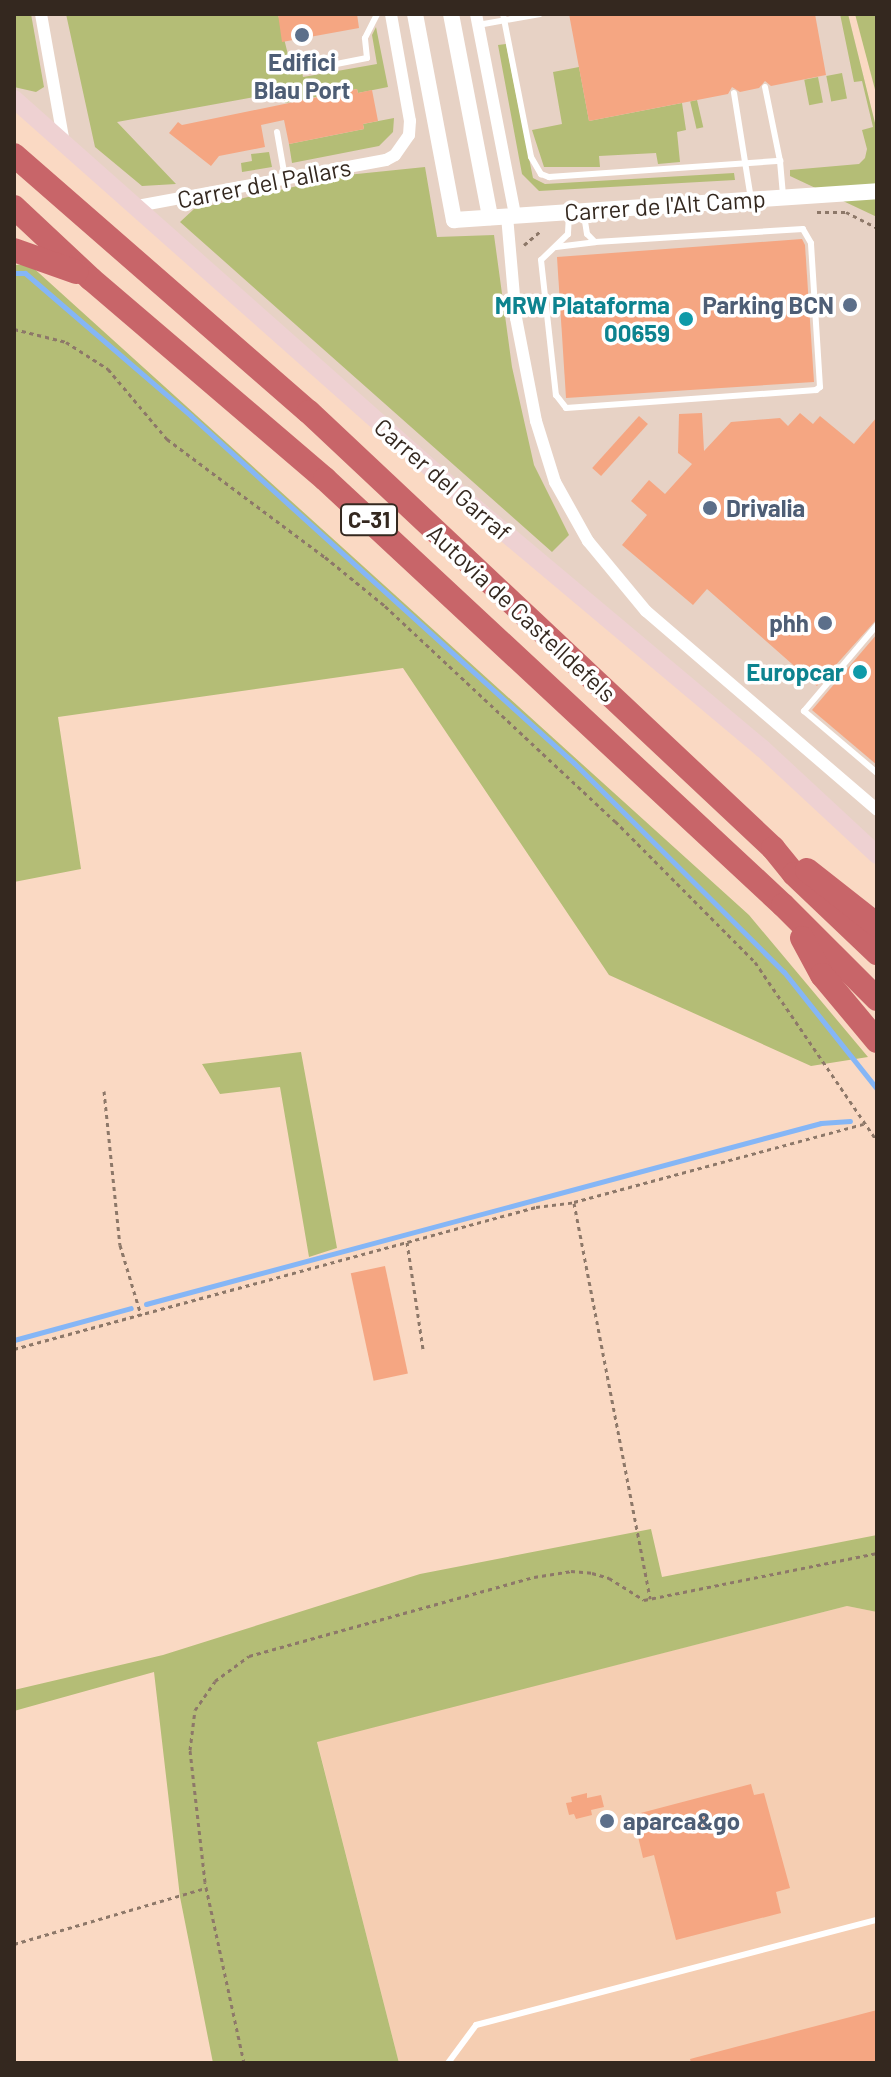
<!DOCTYPE html>
<style>
body{margin:0}
#map{position:relative;width:891px;height:2077px;overflow:hidden;background:#fad9c3;font-family:Barlow,sans-serif}
div>[style]{position:absolute}
[style*='--x']{left:calc(var(--x)*1px);top:calc(var(--y)*1px);width:calc(var(--w)*1px);rotate:calc(var(--a)*1deg)}
.commercial>*{inset:0;background:#e7d2c5}
.built>*{inset:0;background:#f5ceb2}
.green>*{inset:0;background:#b4bd76;transform-origin:0 0}
.stream>*{height:5px;margin:-2.5px;padding:0 2.5px;transform-origin:2.5px;border-radius:2.5px;background:#85b6f6}
.building>*{inset:0;background:#f5a682;transform-origin:0 0}
.path>*{height:3px;margin-top:-1.5px;transform-origin:0;background:repeating-linear-gradient(90deg,#8d7869 0 4px,transparent 0 8px)}
.service>*{height:6px;margin:-3px;padding:0 3px;transform-origin:3px;border-radius:3px;background:#fff}
.minor>*{height:12px;margin:-6px;padding:0 6px;transform-origin:6px;border-radius:6px;background:#fff}
.tertiary>*{height:16px;margin:-8px;padding:0 8px;transform-origin:8px;border-radius:8px;background:#fff}
.secondary>*{height:18px;margin:-9px;padding:0 9px;transform-origin:9px;border-radius:9px;background:#eed1d2}
.motorway>*{height:24px;margin:-12px;padding:0 12px;transform-origin:12px;border-radius:12px;background:#c86569}
.dots>*{width:22px;height:22px;translate:-50% -50%;box-sizing:border-box;border:4px solid #fff;border-radius:50%}
span{translate:-50% -50%;white-space:nowrap;text-align:center;line-height:1.15;-webkit-text-stroke:7px #fff;paint-order:stroke}
.shield-label span{padding:2px 6px;background:#fff;border:2px solid;border-radius:6px;-webkit-text-stroke-width:0}
.shield-label{font-size:22px;color:#34281f;font-weight:700}
.service-label{font-size:24px;color:#4e5e75;font-weight:700}
.right{translate:-100% -50%;text-align:right}
.left{translate:0 -50%;text-align:left}
.street-label{font-size:24px;color:#34281f}
.culture-label{font-size:24px;color:#0d838f;font-weight:700}
.frame{position:absolute;inset:0;border:16px solid #34281f;pointer-events:none}
</style>
<div id="map">
<div class="commercial">
<i style="clip-path:polygon(14px 14px,848px 14px,877px 131px,877px 855px,14px 99px)"></i>
</div>
<div class="built">
<i style="clip-path:polygon(847px 1606px,877px 1612px,877px 2063px,399px 2063px,317px 1741px)"></i>
</div>
<div class="green">
<i style="clip-path:polygon(14px 14px,31px 14px,44px 87px,36px 92px,14px 87px)"></i>
<i style="clip-path:polygon(66px 14px,278px 14px,291px 67px,301px 66px,303px 77px,377px 64px,372px 35px,376px 27px,388px 87px,358px 93px,357px 89px,285px 103px,282px 92px,117px 122px,176px 184px,142px 186px,95px 147px)"></i>
<i style="clip-path:polygon(840px 14px,848px 14px,877px 131px,877px 217px,790px 176px,790px 170px,859px 164px,865px 158px,867px 149px,862px 130px,873px 127px,862px 81px,854px 82px)"></i>
<i style="clip-path:polygon(855px 14px,877px 14px,877px 97px)"></i>
<i style="clip-path:polygon(506px 44px,533px 178px,545px 184px,734px 173px,735px 180px,539px 191px,522px 174px,498px 45px)"></i>
<i style="clip-path:polygon(579px 67px,589px 121px,682px 103px,686px 130px,677px 132px,680px 162px,658px 164px,656px 153px,599px 156px,600px 167px,544px 167px,532px 130px,562px 124px,553px 72px)"></i>
<i style="left:842px;top:73px;width:26px;height:16px;rotate:79deg"></i>
<i style="left:818px;top:77px;width:26px;height:14px;rotate:79deg"></i>
<i style="left:697px;top:100px;width:28px;height:7px;rotate:77deg"></i>
<i style="clip-path:polygon(394px 118px,393px 132px,379px 146px,292px 163px,289px 144px,364px 129px,363px 124px)"></i>
<i style="clip-path:polygon(269px 152px,272px 167px,242px 172px,241px 163px,252px 161px,251px 154px)"></i>
<i style="clip-path:polygon(425px 167px,437px 237px,494px 235px,512px 367px,534px 465px,569px 535px,552px 552px,180px 222px,194px 209px,347px 175px)"></i>
<i style="clip-path:polygon(29px 264px,749px 915px,868px 1057px,811px 1066px,609px 975px,403px 668px,58px 717px,81px 869px,14px 882px,14px 265px)"></i>
<i style="clip-path:polygon(301px 1052px,337px 1248px,309px 1257px,280px 1087px,220px 1094px,202px 1064px)"></i>
<i style="clip-path:polygon(651px 1529px,662px 1577px,877px 1535px,877px 1612px,847px 1606px,317px 1742px,399px 2063px,213px 2063px,180px 1897px,154px 1672px,14px 1711px,14px 1690px,163px 1655px,420px 1574px)"></i>
</div>
<div class="stream">
<i style="--x:14;--y:273;--w:11;--a:0"></i>
<i style="--x:25;--y:273;--w:219;--a:40.7"></i>
<i style="--x:191;--y:416;--w:517;--a:42.18"></i>
<i style="--x:574;--y:763;--w:296;--a:44.9"></i>
<i style="--x:784;--y:972;--w:149;--a:51.5"></i>
<i style="--x:146;--y:1304;--w:699;--a:-15.01"></i>
<i style="--x:821;--y:1123;--w:29;--a:-4"></i>
<i style="--x:14;--y:1340;--w:121;--a:-15.3"></i>
</div>
<div class="building">
<i style="clip-path:polygon(278px 14px,357px 14px,359px 28px,282px 42px)"></i>
<i style="clip-path:polygon(569px 14px,815px 14px,826px 75px,771px 86px,765px 81px,759px 88px,740px 92px,732px 87px,728px 94px,589px 121px)"></i>
<i style="clip-path:polygon(357px 89px,358px 93px,372px 90px,378px 121px,363px 124px,364px 129px,289px 144px,284px 120px,261px 125px,265px 147px,219px 156px,211px 166px,169px 133px,178px 122px,182px 125px)"></i>
<i style="clip-path:polygon(802px 239px,805px 245px,814px 382px,566px 398px,557px 257px)"></i>
<i style="clip-path:polygon(702px 413px,704px 451px,731px 422px,780px 418px,788px 426px,800px 413px,813px 424px,820px 416px,854px 444px,877px 417px,877px 619px,817px 686px,707px 589px,693px 605px,622px 545px,647px 515px,631px 501px,649px 480px,665px 494px,692px 464px,678px 453px,679px 414px)"></i>
<i style="left:639px;top:416px;width:12px;height:70px;rotate:42deg"></i>
<i style="clip-path:polygon(877px 634px,877px 765px,812px 710px)"></i>
<i style="left:385px;top:1266px;width:110px;height:35px;rotate:78deg"></i>
<i style="clip-path:polygon(751px 1784px,754px 1795px,764px 1793px,790px 1888px,776px 1892px,781px 1913px,676px 1940px,654px 1855px,643px 1858px,633px 1815px)"></i>
<i style="clip-path:polygon(587px 1793px,587px 1798px,601px 1795px,604px 1807px,591px 1810px,592px 1815px,576px 1819px,574px 1814px,569px 1815px,566px 1803px,572px 1802px,571px 1797px)"></i>
<i style="clip-path:polygon(877px 2010px,877px 2063px,691px 2063px,690px 2059px)"></i>
</div>
<div class="path">
<i style="--x:817;--y:212;--w:29;--a:0"></i>
<i style="--x:846;--y:212;--w:35;--a:27"></i>
<i style="--x:524;--y:245;--w:23;--a:-40"></i>
<i style="--x:14;--y:329;--w:54;--a:14"></i>
<i style="--x:66;--y:342;--w:50;--a:32.7"></i>
<i style="--x:108;--y:369;--w:92;--a:49.9"></i>
<i style="--x:167;--y:439;--w:197;--a:36.8"></i>
<i style="--x:325;--y:557;--w:77;--a:39.2"></i>
<i style="--x:385;--y:606;--w:315;--a:43.1"></i>
<i style="--x:615;--y:821;--w:199;--a:45.2"></i>
<i style="--x:755;--y:962;--w:217;--a:55.7"></i>
<i style="--x:104;--y:1091;--w:155;--a:84.1"></i>
<i style="--x:120;--y:1245;--w:73;--a:73.3"></i>
<i style="--x:574;--y:1203;--w:403;--a:79.1"></i>
<i style="--x:407;--y:1242;--w:108;--a:81.5"></i>
<i style="--x:14;--y:1349;--w:541;--a:-15.22"></i>
<i style="--x:536;--y:1207;--w:38;--a:-7"></i>
<i style="--x:574;--y:1202;--w:300;--a:-15.1"></i>
<i style="--x:14;--y:1944;--w:200;--a:-16.3"></i>
<i style="--x:244;--y:2063;--w:185;--a:-102.2"></i>
<i style="--x:205;--y:1882;--w:133;--a:-96.5"></i>
<i style="--x:190;--y:1750;--w:40;--a:-82.9"></i>
<i style="--x:195;--y:1710;--w:35;--a:-55"></i>
<i style="--x:215;--y:1681;--w:42;--a:-36.3"></i>
<i style="--x:249;--y:1656;--w:296;--a:-15.5"></i>
<i style="--x:534;--y:1577;--w:37;--a:-9"></i>
<i style="--x:571;--y:1571;--w:21;--a:5"></i>
<i style="--x:592;--y:1573;--w:18;--a:16"></i>
<i style="--x:609;--y:1578;--w:41;--a:32.2"></i>
<i style="--x:644;--y:1600;--w:238;--a:-11.4"></i>
</div>
<div class="service">
<i style="--x:503;--y:14;--w:146;--a:78.9"></i>
<i style="--x:531;--y:157;--w:20;--a:60"></i>
<i style="--x:541;--y:174;--w:9;--a:21"></i>
<i style="--x:549;--y:177;--w:232;--a:-4"></i>
<i style="--x:780;--y:161;--w:36;--a:85"></i>
<i style="--x:478;--y:25;--w:63;--a:-10.1"></i>
<i style="--x:306;--y:70;--w:62;--a:-11.1"></i>
<i style="--x:367;--y:58;--w:20;--a:-96"></i>
<i style="--x:365;--y:38;--w:27;--a:-63"></i>
<i style="--x:765;--y:87;--w:76;--a:78.5"></i>
<i style="--x:734;--y:93;--w:107;--a:80.9"></i>
<i style="--x:277;--y:132;--w:47;--a:80.1"></i>
<i style="--x:569;--y:214;--w:20;--a:93"></i>
<i style="--x:568;--y:234;--w:37;--a:136"></i>
<i style="--x:541;--y:260;--w:136;--a:83.7"></i>
<i style="--x:556;--y:395;--w:16;--a:52"></i>
<i style="--x:566;--y:408;--w:251;--a:-4.1"></i>
<i style="--x:816;--y:390;--w:5;--a:-37"></i>
<i style="--x:820;--y:387;--w:144;--a:-93.6"></i>
<i style="--x:811;--y:243;--w:16;--a:-120"></i>
<i style="--x:803;--y:229;--w:208;--a:176.4"></i>
<i style="--x:595;--y:242;--w:11;--a:-135"></i>
<i style="--x:587;--y:234;--w:20;--a:-99"></i>
<i style="--x:556;--y:247;--w:39;--a:-7"></i>
<i style="--x:877;--y:625;--w:113;--a:130.3"></i>
<i style="--x:804;--y:711;--w:96;--a:40.3"></i>
<i style="--x:448;--y:2063;--w:47;--a:-53.6"></i>
<i style="--x:476;--y:2025;--w:415;--a:-14.7"></i>
</div>
<div class="minor">
<i style="--x:41;--y:14;--w:131;--a:79.9"></i>
<i style="--x:476;--y:14;--w:205;--a:79"></i>
<i style="--x:132;--y:207;--w:258;--a:-10.5"></i>
<i style="--x:386;--y:160;--w:10;--a:-29"></i>
<i style="--x:395;--y:155;--w:24;--a:-55"></i>
<i style="--x:409;--y:135;--w:14;--a:-86"></i>
<i style="--x:410;--y:121;--w:109;--a:-100.1"></i>
<i style="--x:507;--y:216;--w:102;--a:85"></i>
<i style="--x:516;--y:318;--w:105;--a:79"></i>
<i style="--x:536;--y:421;--w:64;--a:72.7"></i>
<i style="--x:555;--y:482;--w:68;--a:60.8"></i>
<i style="--x:588;--y:541;--w:91;--a:50.4"></i>
<i style="--x:646;--y:611;--w:305;--a:40.7"></i>
</div>
<div class="tertiary">
<i style="--x:415;--y:14;--w:210;--a:79.3"></i>
<i style="--x:454;--y:220;--w:424;--a:-3.9"></i>
<i style="--x:451;--y:14;--w:207;--a:79.1"></i>
</div>
<div class="secondary">
<i style="--x:14;--y:99;--w:612;--a:41.56"></i>
<i style="--x:472;--y:505;--w:380;--a:40"></i>
<i style="--x:763;--y:749;--w:156;--a:42.9"></i>
</div>
<div class="motorway">
<i style="--x:14;--y:155;--w:391;--a:41.1"></i>
<i style="--x:309;--y:412;--w:637;--a:43.22"></i>
<i style="--x:773;--y:848;--w:33;--a:51"></i>
<i style="--x:794;--y:874;--w:115;--a:43.6"></i>
<i style="--x:14;--y:207;--w:105;--a:43.1"></i>
<i style="--x:91;--y:279;--w:308;--a:40.5"></i>
<i style="--x:325;--y:479;--w:625;--a:42.93"></i>
<i style="--x:783;--y:905;--w:133;--a:45"></i>
<i style="--x:14;--y:250;--w:66;--a:19.5"></i>
<i style="--x:807;--y:870;--w:89;--a:38.2"></i>
<i style="--x:802;--y:938;--w:42;--a:61.6"></i>
<i style="--x:822;--y:975;--w:86;--a:50.2"></i>
</div>
<div class="dots">
<i style="left:302px;top:35px;background:#5c6f8a"></i>
<i style="left:850px;top:305px;background:#5c6f8a"></i>
<i style="left:686px;top:319px;background:#0f9aa8"></i>
<i style="left:710px;top:508px;background:#5c6f8a"></i>
<i style="left:825px;top:623px;background:#5c6f8a"></i>
<i style="left:860px;top:672px;background:#0f9aa8"></i>
<i style="left:607px;top:1821px;background:#5c6f8a"></i>
</div>
<div class="shield-label">
<span style="left:369px;top:520px">C-31</span>
</div>
<div class="service-label">
<span style="left:302px;top:76px">Edifici<br>Blau Port</span>
<span class="right" style="left:834px;top:305px">Parking BCN</span>
<span class="left" style="left:726px;top:508px">Drivalia</span>
<span class="right" style="left:809px;top:623px">phh</span>
<span class="left" style="left:623px;top:1821px">aparca&amp;go</span>
</div>
<div class="street-label">
<span style="left:264px;top:183px;rotate:-11deg">Carrer del Pallars</span>
<span style="left:665px;top:205px;rotate:-4deg">Carrer de l'Alt Camp</span>
<span style="left:443px;top:479px;rotate:41deg">Carrer del Garraf</span>
<span style="left:522px;top:613px;rotate:43deg">Autovia de Castelldefels</span>
</div>
<div class="culture-label">
<span class="right" style="left:670px;top:319px">MRW Plataforma<br>00659</span>
<span class="right" style="left:844px;top:672px">Europcar</span>
</div>
<div class="frame"></div>
</div>
